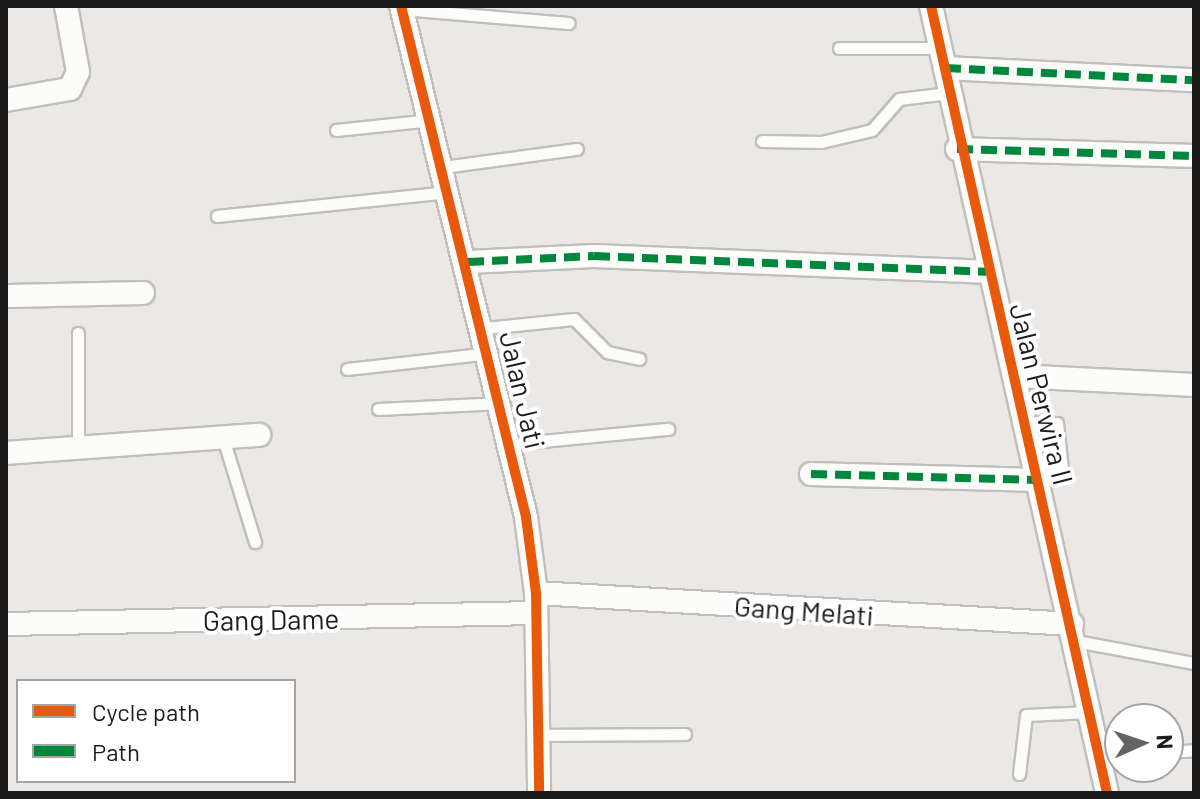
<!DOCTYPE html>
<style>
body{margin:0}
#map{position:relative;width:1200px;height:799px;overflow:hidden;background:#ebe8e5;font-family:Barlow,sans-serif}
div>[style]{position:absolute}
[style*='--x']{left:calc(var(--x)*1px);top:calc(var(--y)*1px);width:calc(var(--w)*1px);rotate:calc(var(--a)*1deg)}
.roads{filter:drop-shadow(2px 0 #c0bfbd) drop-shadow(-2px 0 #c0bfbd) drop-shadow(0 2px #c0bfbd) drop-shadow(0 -2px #c0bfbd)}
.lane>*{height:11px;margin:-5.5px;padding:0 5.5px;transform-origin:5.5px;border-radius:5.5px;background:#fcfcfb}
.street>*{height:22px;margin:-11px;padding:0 11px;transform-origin:11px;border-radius:11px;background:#fcfcfb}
.quiet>*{height:8px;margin-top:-4px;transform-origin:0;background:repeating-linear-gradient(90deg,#00873e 0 16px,transparent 0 24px)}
.cycleway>*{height:10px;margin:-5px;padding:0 5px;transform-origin:5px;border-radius:5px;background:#e8590c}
span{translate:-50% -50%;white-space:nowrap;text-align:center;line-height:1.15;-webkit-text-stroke:8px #fff;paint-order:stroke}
.street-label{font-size:28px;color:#1c1c1c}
.frame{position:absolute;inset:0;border:8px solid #1c1c1c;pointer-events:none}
.legend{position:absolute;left:16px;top:679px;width:280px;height:104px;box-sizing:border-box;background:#fff;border:2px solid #a4a4a4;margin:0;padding:10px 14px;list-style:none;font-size:24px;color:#1c1c1c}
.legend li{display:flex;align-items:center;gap:16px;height:40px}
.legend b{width:40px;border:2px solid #a4a4a4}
.north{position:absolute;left:1104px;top:703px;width:80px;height:80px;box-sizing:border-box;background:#fff;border:2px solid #a4a4a4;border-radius:50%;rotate:87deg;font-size:22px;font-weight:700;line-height:32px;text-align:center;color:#1c1c1c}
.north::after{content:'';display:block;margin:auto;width:28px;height:36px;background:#646362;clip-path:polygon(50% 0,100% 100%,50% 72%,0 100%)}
</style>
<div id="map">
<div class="roads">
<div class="lane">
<i style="--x:402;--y:9;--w:167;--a:4.8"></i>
<i style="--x:839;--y:48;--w:101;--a:0"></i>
<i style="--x:336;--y:130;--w:96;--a:-6"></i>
<i style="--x:762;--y:141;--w:59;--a:1"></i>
<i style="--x:821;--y:142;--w:52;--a:-13.2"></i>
<i style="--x:872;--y:130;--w:41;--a:-48.9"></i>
<i style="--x:899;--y:99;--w:50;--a:-6.8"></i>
<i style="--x:443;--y:167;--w:135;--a:-7.7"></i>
<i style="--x:217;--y:216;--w:232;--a:-5.9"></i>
<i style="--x:485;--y:328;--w:89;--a:-5.8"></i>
<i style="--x:574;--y:319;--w:47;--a:45"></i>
<i style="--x:607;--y:352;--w:33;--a:12"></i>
<i style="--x:78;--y:333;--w:115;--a:90"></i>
<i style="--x:347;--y:369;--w:144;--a:-6.4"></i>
<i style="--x:378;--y:409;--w:124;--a:-2.8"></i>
<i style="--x:1028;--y:422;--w:29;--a:2"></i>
<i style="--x:1057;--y:423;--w:47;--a:83.9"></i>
<i style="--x:1062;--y:470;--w:24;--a:175"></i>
<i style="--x:223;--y:438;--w:109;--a:72.9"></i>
<i style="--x:511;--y:444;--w:158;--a:-5.5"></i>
<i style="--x:1076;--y:641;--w:120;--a:10.6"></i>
<i style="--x:538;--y:735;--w:147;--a:-0.4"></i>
<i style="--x:1168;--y:752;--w:26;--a:-4"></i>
<i style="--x:1100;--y:756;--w:20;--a:0"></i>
<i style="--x:1019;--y:774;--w:59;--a:-83.2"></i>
<i style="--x:1026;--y:715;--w:64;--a:-2.7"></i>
</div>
<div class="street">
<i style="--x:401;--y:6;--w:526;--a:76.25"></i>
<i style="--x:526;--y:517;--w:77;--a:82.5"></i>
<i style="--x:536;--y:593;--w:200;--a:89.1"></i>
<i style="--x:931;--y:6;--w:806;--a:77.39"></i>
<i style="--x:945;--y:68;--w:249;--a:2.8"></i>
<i style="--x:6;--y:100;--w:65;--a:-9.8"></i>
<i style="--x:70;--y:89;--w:19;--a:-65"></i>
<i style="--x:78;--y:72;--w:67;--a:-100.3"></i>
<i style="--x:957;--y:149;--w:237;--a:1.7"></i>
<i style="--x:468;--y:262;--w:126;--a:-2.7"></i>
<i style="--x:594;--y:256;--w:393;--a:2.3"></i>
<i style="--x:6;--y:296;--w:137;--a:-1.3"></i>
<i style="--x:1016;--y:376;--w:178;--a:2.9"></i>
<i style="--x:6;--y:453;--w:254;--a:-4.1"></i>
<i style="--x:811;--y:474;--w:228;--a:1.5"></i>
<i style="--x:536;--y:593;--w:537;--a:3.31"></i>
<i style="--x:6;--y:624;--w:530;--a:-1.19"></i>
</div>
</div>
<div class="quiet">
<i style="--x:945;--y:68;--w:249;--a:2.8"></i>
<i style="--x:957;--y:149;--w:237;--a:1.7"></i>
<i style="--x:468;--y:262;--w:126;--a:-2.7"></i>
<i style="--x:594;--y:256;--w:393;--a:2.3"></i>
<i style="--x:811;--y:474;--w:228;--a:1.5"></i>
</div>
<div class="cycleway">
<i style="--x:401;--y:6;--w:526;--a:76.25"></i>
<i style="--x:526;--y:517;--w:77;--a:82.5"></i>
<i style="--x:536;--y:593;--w:200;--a:89.1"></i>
<i style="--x:931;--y:6;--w:806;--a:77.39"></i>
</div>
<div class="street-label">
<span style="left:523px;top:390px;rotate:77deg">Jalan Jati</span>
<span style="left:1042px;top:394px;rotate:76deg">Jalan Perwira II</span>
<span style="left:804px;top:610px;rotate:4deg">Gang Melati</span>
<span style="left:271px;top:619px;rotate:-1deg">Gang Dame</span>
</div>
<div class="frame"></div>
<ul class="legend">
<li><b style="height:10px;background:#e8590c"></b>Cycle path</li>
<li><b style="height:10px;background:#00873e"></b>Path</li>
</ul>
<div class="north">N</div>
</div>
